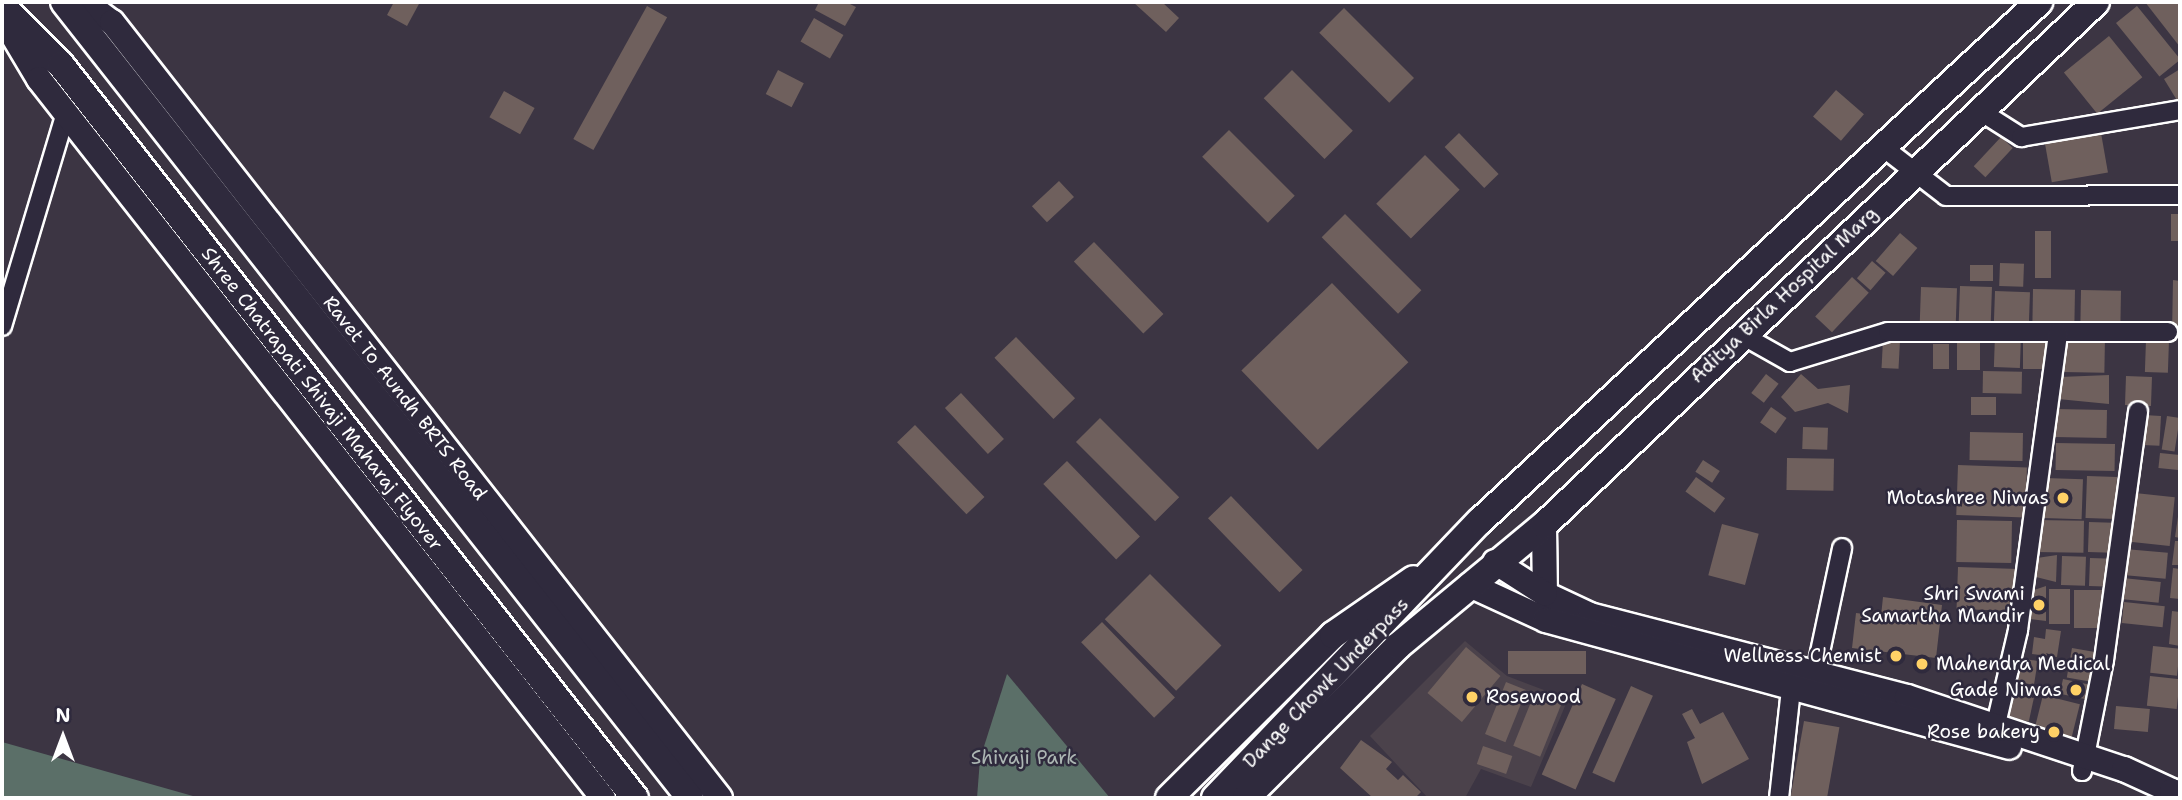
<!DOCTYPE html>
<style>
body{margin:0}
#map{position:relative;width:2182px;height:800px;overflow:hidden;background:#3c3543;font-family:"Shantell Sans",sans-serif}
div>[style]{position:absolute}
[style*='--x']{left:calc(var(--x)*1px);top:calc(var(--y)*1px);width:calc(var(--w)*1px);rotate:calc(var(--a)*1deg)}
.built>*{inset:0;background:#4b424b}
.green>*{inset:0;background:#5b6f68}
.building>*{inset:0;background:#6f605d;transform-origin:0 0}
.roads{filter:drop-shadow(2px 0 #fff) drop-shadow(-2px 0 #fff) drop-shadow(0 2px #fff) drop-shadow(0 -2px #fff)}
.street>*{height:18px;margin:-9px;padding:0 9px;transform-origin:9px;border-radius:9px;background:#2f2a3d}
.secondary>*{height:24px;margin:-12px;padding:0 12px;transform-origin:12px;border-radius:12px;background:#2f2a3d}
.primary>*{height:26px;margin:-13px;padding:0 13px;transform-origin:13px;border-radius:13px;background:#2f2a3d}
.dots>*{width:19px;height:19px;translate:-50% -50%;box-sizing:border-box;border:4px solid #2f2a3d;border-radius:50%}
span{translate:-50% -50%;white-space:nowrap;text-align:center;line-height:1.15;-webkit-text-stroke:5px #2f2a3d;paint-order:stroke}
.street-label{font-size:19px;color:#fff}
.poi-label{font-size:19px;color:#fff}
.right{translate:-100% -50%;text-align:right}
.left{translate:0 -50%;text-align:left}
.park-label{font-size:19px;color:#adb7b4}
.frame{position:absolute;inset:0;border:4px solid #fff;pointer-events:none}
.north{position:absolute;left:28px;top:702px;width:70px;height:70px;-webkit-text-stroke:5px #2f2a3d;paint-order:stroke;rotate:0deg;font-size:19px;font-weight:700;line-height:28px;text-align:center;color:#fff}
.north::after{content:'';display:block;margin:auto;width:24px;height:32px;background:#fff;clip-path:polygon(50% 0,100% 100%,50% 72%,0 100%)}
</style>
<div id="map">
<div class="built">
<i style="clip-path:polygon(1465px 641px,1507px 676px,1568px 699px,1531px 787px,1481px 769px,1465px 798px,1428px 798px,1370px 736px)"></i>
</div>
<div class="green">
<i style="clip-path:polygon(1007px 674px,1110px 798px,977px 798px,980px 759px)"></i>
<i style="clip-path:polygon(2px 742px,200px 798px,2px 798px)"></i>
</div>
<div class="building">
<i style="clip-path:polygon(394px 2px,420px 2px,407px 26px,387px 15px)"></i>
<i style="clip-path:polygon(819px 2px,846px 2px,856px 7px,845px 26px,815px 10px)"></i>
<i style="clip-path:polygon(1133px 2px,1162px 2px,1179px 18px,1166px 32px)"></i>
<i style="clip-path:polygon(2145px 2px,2180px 2px,2180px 47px)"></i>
<i style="left:647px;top:6px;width:23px;height:152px;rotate:29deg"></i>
<i style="left:2137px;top:6px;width:69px;height:27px;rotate:51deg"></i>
<i style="left:1344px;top:8px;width:99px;height:35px;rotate:45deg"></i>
<i style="left:814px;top:18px;width:34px;height:27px;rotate:30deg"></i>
<i style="left:2109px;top:36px;width:53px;height:58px;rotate:51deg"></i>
<i style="clip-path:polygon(2180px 69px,2180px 101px,2178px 102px,2164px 79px)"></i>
<i style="left:778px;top:70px;width:29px;height:27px;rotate:27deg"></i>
<i style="left:1292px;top:70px;width:86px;height:40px;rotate:45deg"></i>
<i style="left:1836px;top:90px;width:37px;height:35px;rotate:41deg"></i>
<i style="left:504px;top:91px;width:35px;height:30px;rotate:29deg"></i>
<i style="left:1229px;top:130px;width:93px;height:38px;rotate:45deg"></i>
<i style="left:1459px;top:133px;width:57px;height:20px;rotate:46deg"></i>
<i style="left:2101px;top:133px;width:40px;height:57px;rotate:80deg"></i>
<i style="left:2001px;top:137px;width:16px;height:40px;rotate:43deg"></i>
<i style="left:1425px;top:155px;width:49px;height:69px;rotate:45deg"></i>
<i style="left:1059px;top:181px;width:22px;height:37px;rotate:47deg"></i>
<i style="left:1345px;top:214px;width:108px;height:33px;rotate:45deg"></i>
<i style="left:2171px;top:214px;width:9px;height:27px"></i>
<i style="left:2035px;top:231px;width:16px;height:47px"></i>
<i style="left:1900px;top:233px;width:23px;height:37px;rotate:41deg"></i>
<i style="left:1094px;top:242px;width:100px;height:28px;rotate:46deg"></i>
<i style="left:1872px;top:261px;width:18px;height:23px;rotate:41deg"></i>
<i style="left:2000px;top:263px;width:24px;height:23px;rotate:2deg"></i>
<i style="left:1970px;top:265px;width:23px;height:16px"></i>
<i style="left:1852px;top:277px;width:23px;height:54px;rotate:43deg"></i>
<i style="clip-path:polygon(2173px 280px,2180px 281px,2180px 334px,2172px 334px)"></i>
<i style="left:1332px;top:283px;width:110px;height:126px;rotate:46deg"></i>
<i style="left:1960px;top:286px;width:32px;height:41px;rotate:2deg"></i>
<i style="left:1921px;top:287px;width:36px;height:38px;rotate:2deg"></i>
<i style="left:2033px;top:289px;width:42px;height:40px;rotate:1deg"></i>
<i style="left:2081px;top:290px;width:40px;height:37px;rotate:1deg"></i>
<i style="left:1995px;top:291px;width:35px;height:38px;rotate:2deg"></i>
<i style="left:1995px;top:335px;width:26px;height:32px;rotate:2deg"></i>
<i style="left:1957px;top:336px;width:23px;height:34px"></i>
<i style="left:2063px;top:336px;width:42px;height:36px;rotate:1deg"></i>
<i style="left:1016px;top:337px;width:85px;height:30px;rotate:46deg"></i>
<i style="left:1883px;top:340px;width:17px;height:28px;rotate:3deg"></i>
<i style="left:2023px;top:340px;width:29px;height:29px"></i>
<i style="left:2146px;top:340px;width:23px;height:32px;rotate:2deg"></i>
<i style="left:1933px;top:344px;width:16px;height:25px"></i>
<i style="left:1983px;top:371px;width:39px;height:22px;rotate:1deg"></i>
<i style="left:1766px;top:374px;width:16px;height:24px;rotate:38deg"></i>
<i style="clip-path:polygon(1801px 374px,1818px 389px,1850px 385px,1848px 413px,1828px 403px,1795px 412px,1781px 397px)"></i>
<i style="clip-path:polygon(2109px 375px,2109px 404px,2058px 399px,2060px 377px)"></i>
<i style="left:2126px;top:376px;width:26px;height:29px;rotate:2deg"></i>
<i style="left:961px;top:393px;width:63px;height:22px;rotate:47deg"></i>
<i style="left:1971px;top:397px;width:25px;height:18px"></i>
<i style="left:1771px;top:407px;width:19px;height:19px;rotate:35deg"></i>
<i style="left:2055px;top:409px;width:52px;height:28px;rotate:1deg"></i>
<i style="left:2144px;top:415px;width:17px;height:30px;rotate:3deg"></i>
<i style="left:2167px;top:416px;width:13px;height:34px;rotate:9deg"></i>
<i style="left:1100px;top:418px;width:112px;height:34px;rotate:45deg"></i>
<i style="left:915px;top:425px;width:100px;height:25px;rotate:46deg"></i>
<i style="left:1803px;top:427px;width:25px;height:22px;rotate:2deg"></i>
<i style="left:1970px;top:432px;width:53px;height:28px;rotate:1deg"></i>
<i style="left:2056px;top:443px;width:59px;height:27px;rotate:1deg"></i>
<i style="left:2160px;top:453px;width:20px;height:15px;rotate:6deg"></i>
<i style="left:1787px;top:458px;width:47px;height:32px;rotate:1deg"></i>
<i style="left:1703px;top:460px;width:20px;height:14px;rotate:33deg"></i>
<i style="left:1067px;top:461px;width:105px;height:33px;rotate:46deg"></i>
<i style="left:1958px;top:465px;width:69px;height:50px;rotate:2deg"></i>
<i style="left:2087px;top:476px;width:30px;height:42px;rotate:2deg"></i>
<i style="left:1696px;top:477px;width:36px;height:18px;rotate:36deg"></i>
<i style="left:2045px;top:478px;width:38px;height:40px;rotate:2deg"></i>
<i style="left:2135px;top:493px;width:40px;height:49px;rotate:6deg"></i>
<i style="left:1231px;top:496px;width:103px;height:32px;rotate:46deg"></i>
<i style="clip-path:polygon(2180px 503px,2180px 538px,2175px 537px)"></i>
<i style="left:1957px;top:520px;width:55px;height:42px;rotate:1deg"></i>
<i style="left:2036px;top:520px;width:48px;height:32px;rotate:1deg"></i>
<i style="left:2089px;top:522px;width:24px;height:30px;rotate:2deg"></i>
<i style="left:1722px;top:524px;width:38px;height:53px;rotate:15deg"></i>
<i style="clip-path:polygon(2175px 541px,2180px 541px,2180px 565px,2172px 565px)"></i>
<i style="left:2125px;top:549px;width:43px;height:26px;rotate:5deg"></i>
<i style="clip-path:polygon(2057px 555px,2056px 582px,2036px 577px,2037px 558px)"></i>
<i style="left:2062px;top:556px;width:24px;height:29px;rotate:2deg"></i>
<i style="left:2090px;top:558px;width:23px;height:28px;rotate:2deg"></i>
<i style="left:1958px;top:567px;width:60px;height:42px;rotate:2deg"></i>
<i style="clip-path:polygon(2173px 568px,2180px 569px,2180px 599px,2170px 598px)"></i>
<i style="left:1150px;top:574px;width:101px;height:64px;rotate:45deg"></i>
<i style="left:2123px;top:578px;width:38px;height:21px;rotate:6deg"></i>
<i style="clip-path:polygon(2046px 586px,2046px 621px,2029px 619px,2034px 590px)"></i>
<i style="left:2049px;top:589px;width:21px;height:35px"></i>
<i style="left:2074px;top:590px;width:33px;height:38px"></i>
<i style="clip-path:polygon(1883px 597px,1942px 605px,1936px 658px,1852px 648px,1856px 613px,1881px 616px)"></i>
<i style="left:2124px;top:602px;width:41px;height:21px;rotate:6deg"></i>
<i style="clip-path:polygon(2172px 611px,2180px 612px,2180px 646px,2169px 644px)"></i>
<i style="left:1102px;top:622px;width:105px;height:29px;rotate:46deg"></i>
<i style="clip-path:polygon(2046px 629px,2061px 631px,2057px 657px,2032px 654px,2034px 637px,2045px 639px)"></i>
<i style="left:2153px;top:646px;width:27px;height:27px;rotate:6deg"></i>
<i style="left:1466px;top:647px;width:45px;height:60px;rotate:40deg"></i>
<i style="left:2072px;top:648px;width:29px;height:30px;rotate:10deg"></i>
<i style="left:1508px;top:651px;width:78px;height:23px"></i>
<i style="left:2019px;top:658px;width:19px;height:24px;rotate:9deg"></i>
<i style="left:2150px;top:676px;width:30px;height:30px;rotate:6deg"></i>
<i style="left:2063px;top:679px;width:29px;height:15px;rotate:12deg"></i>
<i style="left:1506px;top:682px;width:22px;height:56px;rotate:22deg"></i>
<i style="left:1582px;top:684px;width:37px;height:99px;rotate:24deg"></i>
<i style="left:1631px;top:686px;width:24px;height:95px;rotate:24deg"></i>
<i style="left:2010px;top:690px;width:25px;height:27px;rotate:12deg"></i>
<i style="left:1535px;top:692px;width:29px;height:58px;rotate:22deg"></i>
<i style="left:2043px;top:695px;width:38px;height:35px;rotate:14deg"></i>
<i style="left:2116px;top:706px;width:34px;height:23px;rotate:5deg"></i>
<i style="clip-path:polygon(1692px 709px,1700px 724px,1723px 712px,1749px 759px,1702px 784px,1687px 742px,1695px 738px,1682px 714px)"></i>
<i style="left:1804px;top:721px;width:36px;height:78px;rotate:10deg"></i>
<i style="clip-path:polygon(1361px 740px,1392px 762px,1386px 769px,1398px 780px,1403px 775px,1421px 792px,1415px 798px,1373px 798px,1340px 768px)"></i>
<i style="left:1483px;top:746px;width:31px;height:19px;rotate:19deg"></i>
</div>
<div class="roads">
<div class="street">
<i style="--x:1980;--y:111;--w:49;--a:32.4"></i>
<i style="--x:2021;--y:137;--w:161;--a:-9.6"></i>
<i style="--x:1884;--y:148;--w:78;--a:37.7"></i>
<i style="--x:1946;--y:196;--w:234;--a:-0.2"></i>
<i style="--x:2;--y:326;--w:222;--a:-73.3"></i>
<i style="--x:1742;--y:335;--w:55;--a:29.4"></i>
<i style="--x:1790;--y:362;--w:102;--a:-17"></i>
<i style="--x:1888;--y:332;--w:280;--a:0"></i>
<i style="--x:1813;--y:685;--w:140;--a:-78"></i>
<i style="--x:1993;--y:737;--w:110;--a:-76.8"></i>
<i style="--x:2018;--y:630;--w:300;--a:-82.3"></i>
<i style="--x:2082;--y:771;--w:113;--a:-78.8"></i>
<i style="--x:2104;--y:660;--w:251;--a:-82.2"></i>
<i style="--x:1779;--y:798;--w:109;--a:-83.7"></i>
</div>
<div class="secondary">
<i style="--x:85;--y:2;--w:34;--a:37"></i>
<i style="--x:112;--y:22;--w:986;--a:51.92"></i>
<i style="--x:2;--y:17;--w:72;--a:59.2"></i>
<i style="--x:39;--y:79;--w:914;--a:51.89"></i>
<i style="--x:1544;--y:525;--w:69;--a:89.2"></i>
<i style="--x:1545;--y:594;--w:50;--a:25"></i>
<i style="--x:1590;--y:615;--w:327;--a:14.5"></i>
<i style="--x:1907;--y:697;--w:229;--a:18.4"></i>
<i style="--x:2124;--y:769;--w:53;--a:24.6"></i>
<i style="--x:2172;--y:791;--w:7;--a:74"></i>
<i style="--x:1495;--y:562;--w:59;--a:32.6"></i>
<i style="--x:1470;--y:585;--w:84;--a:24.7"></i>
<i style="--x:1546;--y:620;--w:480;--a:15.3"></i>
</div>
<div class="primary">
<i style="--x:64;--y:2;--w:1013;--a:51.82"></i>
<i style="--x:2;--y:6;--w:83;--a:45"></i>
<i style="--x:61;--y:65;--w:931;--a:51.94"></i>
<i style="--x:1169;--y:798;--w:231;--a:-44.8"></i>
<i style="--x:1333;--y:635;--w:98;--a:-34.7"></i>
<i style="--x:1215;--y:798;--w:383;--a:-46.3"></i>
<i style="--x:1480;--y:521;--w:763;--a:-42.87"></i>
<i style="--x:1246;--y:798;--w:215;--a:-45"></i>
<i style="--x:1398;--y:646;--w:190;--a:-39.7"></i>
<i style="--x:1544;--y:525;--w:760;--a:-43.45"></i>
</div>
</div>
<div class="dots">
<i style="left:2063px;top:498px;background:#ffd166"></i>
<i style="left:2039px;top:605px;background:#ffd166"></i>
<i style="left:1896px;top:656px;background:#ffd166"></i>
<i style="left:1922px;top:664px;background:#ffd166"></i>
<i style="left:2076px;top:690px;background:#ffd166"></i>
<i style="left:1472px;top:697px;background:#ffd166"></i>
<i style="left:2054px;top:732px;background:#ffd166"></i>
</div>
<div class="street-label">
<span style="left:1784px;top:295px;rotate:-43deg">Aditya Birla Hospital Marg</span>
<span style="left:405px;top:398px;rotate:52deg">Ravet To Aundh BRTS Road</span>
<span style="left:322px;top:399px;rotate:52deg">Shree Chatrapati Shivaji Maharaj Flyover</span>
<span style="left:1326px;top:683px;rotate:-46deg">Dange Chowk Underpass</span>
</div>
<div class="poi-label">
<span class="right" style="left:2049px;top:498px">Motashree Niwas</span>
<span class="right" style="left:2025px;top:605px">Shri Swami<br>Samartha Mandir</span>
<span class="right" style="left:1882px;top:656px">Wellness Chemist</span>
<span class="left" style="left:1936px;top:664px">Mahendra Medical</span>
<span class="right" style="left:2062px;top:690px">Gade Niwas</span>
<span class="left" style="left:1486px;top:697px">Rosewood</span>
<span class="right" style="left:2040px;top:732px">Rose bakery</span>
</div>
<div class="park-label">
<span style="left:1024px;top:758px">Shivaji Park</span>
</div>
<div class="frame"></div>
<div class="north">N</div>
</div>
